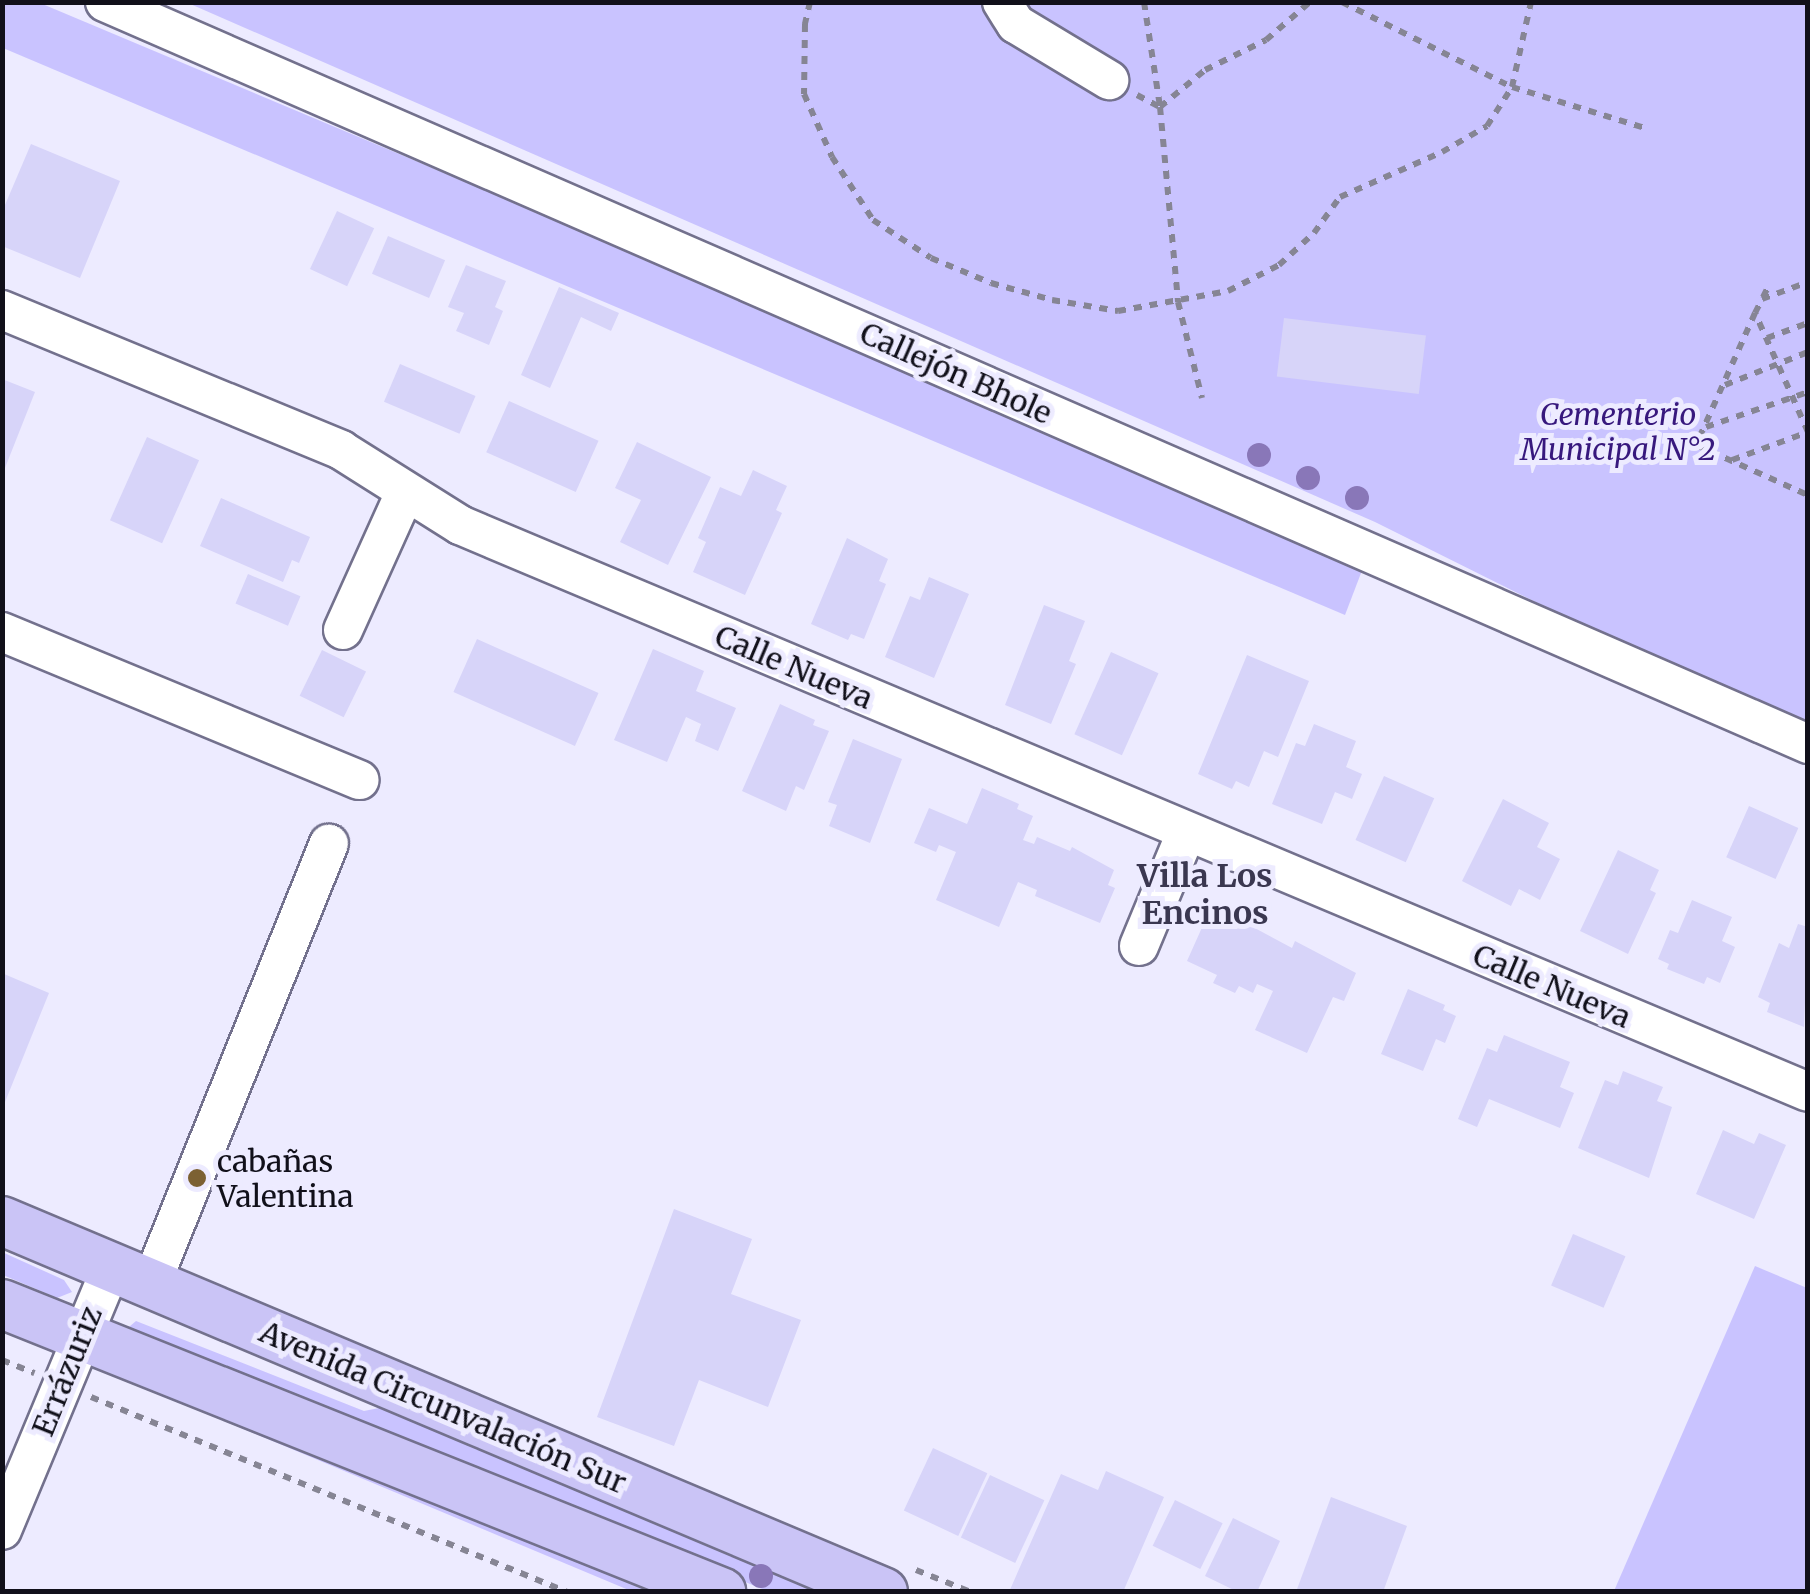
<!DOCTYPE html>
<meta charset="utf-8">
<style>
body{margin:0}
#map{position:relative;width:1810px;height:1594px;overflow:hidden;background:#edebff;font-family:Merriweather,serif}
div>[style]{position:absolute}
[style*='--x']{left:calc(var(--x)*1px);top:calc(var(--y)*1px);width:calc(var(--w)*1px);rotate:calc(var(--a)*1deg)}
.green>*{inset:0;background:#c9c3ff}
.building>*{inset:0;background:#d7d4f9;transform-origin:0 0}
.path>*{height:6px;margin-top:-3px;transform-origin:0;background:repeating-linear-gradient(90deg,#868594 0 8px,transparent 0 16px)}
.roads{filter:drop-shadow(2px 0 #73718d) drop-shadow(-2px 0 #73718d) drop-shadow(0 2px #73718d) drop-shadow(0 -2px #73718d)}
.minor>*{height:38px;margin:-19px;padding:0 19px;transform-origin:19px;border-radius:19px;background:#fff}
.major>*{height:48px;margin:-24px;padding:0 24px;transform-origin:24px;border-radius:24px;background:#cac4f6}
.trees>*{width:24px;height:24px;margin:-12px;border-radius:50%;background:#8977b8}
.dots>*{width:28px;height:28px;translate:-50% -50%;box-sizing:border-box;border:5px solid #edebff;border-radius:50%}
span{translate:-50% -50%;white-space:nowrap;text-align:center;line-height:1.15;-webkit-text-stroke:10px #edebff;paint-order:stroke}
.street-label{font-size:30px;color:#11101a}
.park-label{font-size:30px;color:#37187d;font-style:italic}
.poi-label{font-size:30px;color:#11101a}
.left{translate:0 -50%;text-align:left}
.neighbourhood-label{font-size:32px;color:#3a3750;font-weight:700}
.frame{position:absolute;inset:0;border:5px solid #11101a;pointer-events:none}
</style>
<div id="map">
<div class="green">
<i style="clip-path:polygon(2px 3px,40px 3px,1366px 560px,1345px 615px,3px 48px)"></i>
<i style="clip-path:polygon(188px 3px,1807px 3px,1807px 737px,1375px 522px)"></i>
<i style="clip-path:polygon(2px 1252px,64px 1280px,72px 1292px,57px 1298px,3px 1275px)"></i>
<i style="clip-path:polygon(1755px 1266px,1807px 1288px,1807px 1591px,1614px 1591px)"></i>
<i style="clip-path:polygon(136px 1321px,364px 1411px,384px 1407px,825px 1591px,767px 1591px,129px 1327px)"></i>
<i style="clip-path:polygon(124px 1379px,669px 1591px,631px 1591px)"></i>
</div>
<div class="building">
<i style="clip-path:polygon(31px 144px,120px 181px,80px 278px,2px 246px,2px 212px)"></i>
<i style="left:337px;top:211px;width:41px;height:64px;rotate:25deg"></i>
<i style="left:388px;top:236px;width:62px;height:41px;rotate:23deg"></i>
<i style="clip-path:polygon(466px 265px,506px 281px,495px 307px,503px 311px,489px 345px,456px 331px,464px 313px,448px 307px)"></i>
<i style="clip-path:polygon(559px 287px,619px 313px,611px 331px,581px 317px,550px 388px,521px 375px)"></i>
<i style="left:1284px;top:318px;width:143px;height:59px;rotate:7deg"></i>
<i style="left:400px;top:364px;width:82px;height:41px;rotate:23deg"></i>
<i style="clip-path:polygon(2px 379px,35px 392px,3px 473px,2px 473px)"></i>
<i style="left:509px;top:401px;width:98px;height:56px;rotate:24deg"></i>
<i style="left:147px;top:437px;width:57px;height:91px;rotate:24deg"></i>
<i style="clip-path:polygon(637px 442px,711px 477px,668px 565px,620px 542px,641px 500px,615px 488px)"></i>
<i style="clip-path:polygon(753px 470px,787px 486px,776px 510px,782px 513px,745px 595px,693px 572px,706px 542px,698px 538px,720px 487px,741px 496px)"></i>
<i style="clip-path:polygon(221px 498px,310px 537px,299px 563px,292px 560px,283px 582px,200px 546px)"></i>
<i style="clip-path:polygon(847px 538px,888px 559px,879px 581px,886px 584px,864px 639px,851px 634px,848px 640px,811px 624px)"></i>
<i style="left:248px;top:574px;width:57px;height:32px;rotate:23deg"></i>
<i style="clip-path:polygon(929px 577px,969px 594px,934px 678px,885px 657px,910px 596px,920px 600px)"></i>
<i style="clip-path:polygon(1044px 605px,1085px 621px,1069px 661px,1076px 664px,1051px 724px,1005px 705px)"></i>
<i style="left:477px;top:639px;width:133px;height:58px;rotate:24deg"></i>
<i style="clip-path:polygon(653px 649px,704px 671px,696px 691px,736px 708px,718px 751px,695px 741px,701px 724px,686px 717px,667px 762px,614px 740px)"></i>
<i style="left:322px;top:650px;width:49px;height:51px;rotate:26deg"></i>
<i style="left:1111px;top:652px;width:52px;height:90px;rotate:24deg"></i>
<i style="clip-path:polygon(1247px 655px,1309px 681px,1278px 757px,1264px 751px,1249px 787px,1236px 781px,1232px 789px,1198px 774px)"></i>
<i style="clip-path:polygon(780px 704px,815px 720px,813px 725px,829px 731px,804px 790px,796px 786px,786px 811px,742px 791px)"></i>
<i style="clip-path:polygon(1314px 724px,1356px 741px,1346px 767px,1362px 774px,1352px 799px,1335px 792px,1322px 824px,1272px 804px,1296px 743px,1305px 746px)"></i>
<i style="clip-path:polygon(853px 739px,902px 759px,870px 843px,829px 826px,837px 805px,828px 802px)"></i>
<i style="left:1384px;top:776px;width:55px;height:70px;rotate:24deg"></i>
<i style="clip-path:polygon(982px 788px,1019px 804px,1017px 809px,1033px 816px,1023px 840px,1034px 844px,1037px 837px,1070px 851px,1072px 847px,1114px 870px,1108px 885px,1115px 888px,1100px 923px,1035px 896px,1037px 890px,1018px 882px,999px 927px,936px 900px,956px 852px,939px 845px,936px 852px,914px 843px,929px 808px,967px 824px)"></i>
<i style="clip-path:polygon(1503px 799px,1549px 823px,1537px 847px,1560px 859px,1540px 900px,1519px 889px,1511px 906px,1462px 881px)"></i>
<i style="left:1749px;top:806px;width:54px;height:56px;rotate:24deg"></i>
<i style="clip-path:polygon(1618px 850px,1659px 870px,1650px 890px,1656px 893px,1628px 954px,1580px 931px)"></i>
<i style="clip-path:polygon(1692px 900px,1732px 917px,1722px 941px,1735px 947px,1720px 983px,1707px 977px,1704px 984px,1667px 969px,1669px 964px,1658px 959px,1670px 930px,1678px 933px)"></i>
<i style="clip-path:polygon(1214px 915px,1233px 923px,1236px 918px,1292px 948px,1295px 941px,1356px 973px,1344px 1001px,1333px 997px,1307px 1053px,1255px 1030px,1273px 991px,1257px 984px,1253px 993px,1239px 986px,1235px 993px,1213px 983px,1217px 975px,1187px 961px,1204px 923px,1208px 926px)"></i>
<i style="clip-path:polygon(1798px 924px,1808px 927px,1804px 1027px,1767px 1012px,1770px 1003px,1758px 997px,1779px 943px,1789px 948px)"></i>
<i style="clip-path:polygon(4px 974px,49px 993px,3px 1107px,2px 978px)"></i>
<i style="clip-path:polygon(1408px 989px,1445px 1005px,1443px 1010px,1456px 1016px,1445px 1043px,1436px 1039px,1423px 1071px,1381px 1054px)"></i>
<i style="clip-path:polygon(1504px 1035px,1570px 1062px,1560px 1087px,1574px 1093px,1560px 1128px,1489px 1099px,1477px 1127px,1458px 1119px,1487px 1048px,1497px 1052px)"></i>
<i style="clip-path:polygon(1623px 1071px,1663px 1087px,1657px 1101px,1672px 1107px,1649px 1178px,1578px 1148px,1605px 1080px,1618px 1085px)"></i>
<i style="clip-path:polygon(1723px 1130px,1754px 1144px,1759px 1133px,1786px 1145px,1754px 1219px,1696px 1194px)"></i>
<i style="clip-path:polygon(674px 1209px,752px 1239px,731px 1294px,801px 1320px,768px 1407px,699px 1380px,674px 1446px,597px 1417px)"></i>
<i style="left:1573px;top:1234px;width:57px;height:56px;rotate:23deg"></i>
<i style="left:933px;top:1448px;width:60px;height:69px;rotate:25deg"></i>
<i style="clip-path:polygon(1106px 1471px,1164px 1497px,1123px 1592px,1009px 1592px,1061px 1474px,1098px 1490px)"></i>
<i style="left:990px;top:1475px;width:60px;height:69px;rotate:25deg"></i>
<i style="clip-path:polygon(1331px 1497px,1407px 1526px,1383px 1592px,1296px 1592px)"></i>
<i style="left:1175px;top:1500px;width:53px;height:51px;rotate:26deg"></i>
<i style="clip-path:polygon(1233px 1518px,1280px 1541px,1257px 1592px,1238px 1592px,1205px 1576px)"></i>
</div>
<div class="path">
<i style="--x:810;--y:2;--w:23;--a:103"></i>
<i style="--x:805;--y:24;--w:70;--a:90.8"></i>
<i style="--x:804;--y:94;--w:69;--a:66"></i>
<i style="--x:832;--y:157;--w:75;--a:56.9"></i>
<i style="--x:873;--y:220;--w:69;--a:33.2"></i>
<i style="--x:931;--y:258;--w:65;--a:22.6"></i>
<i style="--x:991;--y:283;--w:63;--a:15.6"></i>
<i style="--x:1052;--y:300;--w:67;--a:9.5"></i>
<i style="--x:1118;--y:311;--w:112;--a:-10.3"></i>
<i style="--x:1228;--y:291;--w:57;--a:-27"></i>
<i style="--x:1279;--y:265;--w:47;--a:-42.4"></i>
<i style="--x:1314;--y:233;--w:44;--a:-54.2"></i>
<i style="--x:1340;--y:197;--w:111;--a:-23.8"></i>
<i style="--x:1442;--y:152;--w:52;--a:-30"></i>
<i style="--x:1487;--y:126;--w:46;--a:-57.3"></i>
<i style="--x:1512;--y:87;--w:87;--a:-77.4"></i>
<i style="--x:1144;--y:2;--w:106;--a:81.3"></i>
<i style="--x:1160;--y:107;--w:196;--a:84.7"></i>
<i style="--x:1178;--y:302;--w:99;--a:76"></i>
<i style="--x:1342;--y:2;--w:190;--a:26.6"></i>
<i style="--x:1512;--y:87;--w:142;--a:17.2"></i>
<i style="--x:1137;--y:95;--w:26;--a:28"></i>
<i style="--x:1160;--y:107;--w:58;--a:-39.4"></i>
<i style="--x:1205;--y:70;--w:68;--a:-26.2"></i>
<i style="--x:1266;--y:40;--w:58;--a:-40.8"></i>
<i style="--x:1763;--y:297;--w:13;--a:-63"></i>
<i style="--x:1755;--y:313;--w:16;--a:-63"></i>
<i style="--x:1762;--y:299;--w:49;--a:-20.3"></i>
<i style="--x:1767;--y:338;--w:44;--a:-20.1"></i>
<i style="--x:1725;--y:385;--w:89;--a:-21.7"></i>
<i style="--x:1706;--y:427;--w:108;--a:-18.9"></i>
<i style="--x:1732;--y:460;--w:81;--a:-20.2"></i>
<i style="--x:1808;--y:432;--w:130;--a:-114"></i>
<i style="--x:1755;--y:313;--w:145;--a:114.1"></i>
<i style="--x:1696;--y:445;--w:123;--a:24.1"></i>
<i style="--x:2;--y:1360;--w:35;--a:22"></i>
<i style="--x:91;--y:1397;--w:514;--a:22.28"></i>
<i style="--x:916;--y:1570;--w:59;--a:21.8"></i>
</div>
<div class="roads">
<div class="minor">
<i style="--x:105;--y:2;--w:1858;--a:23.54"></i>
<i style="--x:1002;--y:2;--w:26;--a:58"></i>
<i style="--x:1016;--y:24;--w:109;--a:31.1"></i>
<i style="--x:2;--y:310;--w:367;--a:22.4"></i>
<i style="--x:341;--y:450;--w:141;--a:32.2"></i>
<i style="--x:460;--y:525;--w:1462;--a:22.81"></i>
<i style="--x:343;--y:630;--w:150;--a:-65.7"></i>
<i style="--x:2;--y:632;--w:387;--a:22.5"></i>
<i style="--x:1139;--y:946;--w:122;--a:-67.4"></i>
<i style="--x:151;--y:1284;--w:475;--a:-68"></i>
<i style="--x:2;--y:1530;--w:284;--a:-67.4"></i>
</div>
<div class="major">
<i style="--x:2;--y:1221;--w:956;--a:22.84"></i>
<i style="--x:2;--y:1304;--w:775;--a:21.83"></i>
</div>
</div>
<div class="trees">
<i style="left:1259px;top:455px"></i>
<i style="left:1308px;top:478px"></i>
<i style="left:1357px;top:498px"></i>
<i style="left:761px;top:1576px"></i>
</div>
<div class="dots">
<i style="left:197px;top:1178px;background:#7c6133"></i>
</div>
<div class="street-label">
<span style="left:956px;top:373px;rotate:24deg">Callejón Bhole</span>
<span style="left:794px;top:667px;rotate:23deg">Calle Nueva</span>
<span style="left:1552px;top:986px;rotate:23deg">Calle Nueva</span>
<span style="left:67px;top:1371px;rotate:-68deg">Errázuriz</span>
<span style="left:443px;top:1407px;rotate:23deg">Avenida Circunvalación Sur</span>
</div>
<div class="park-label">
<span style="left:1618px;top:431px">Cementerio<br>Municipal N°2</span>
</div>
<div class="poi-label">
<span class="left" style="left:217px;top:1178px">cabañas<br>Valentina</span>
</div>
<div class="neighbourhood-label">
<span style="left:1205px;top:895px">Villa Los<br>Encinos</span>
</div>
<div class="frame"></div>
</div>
